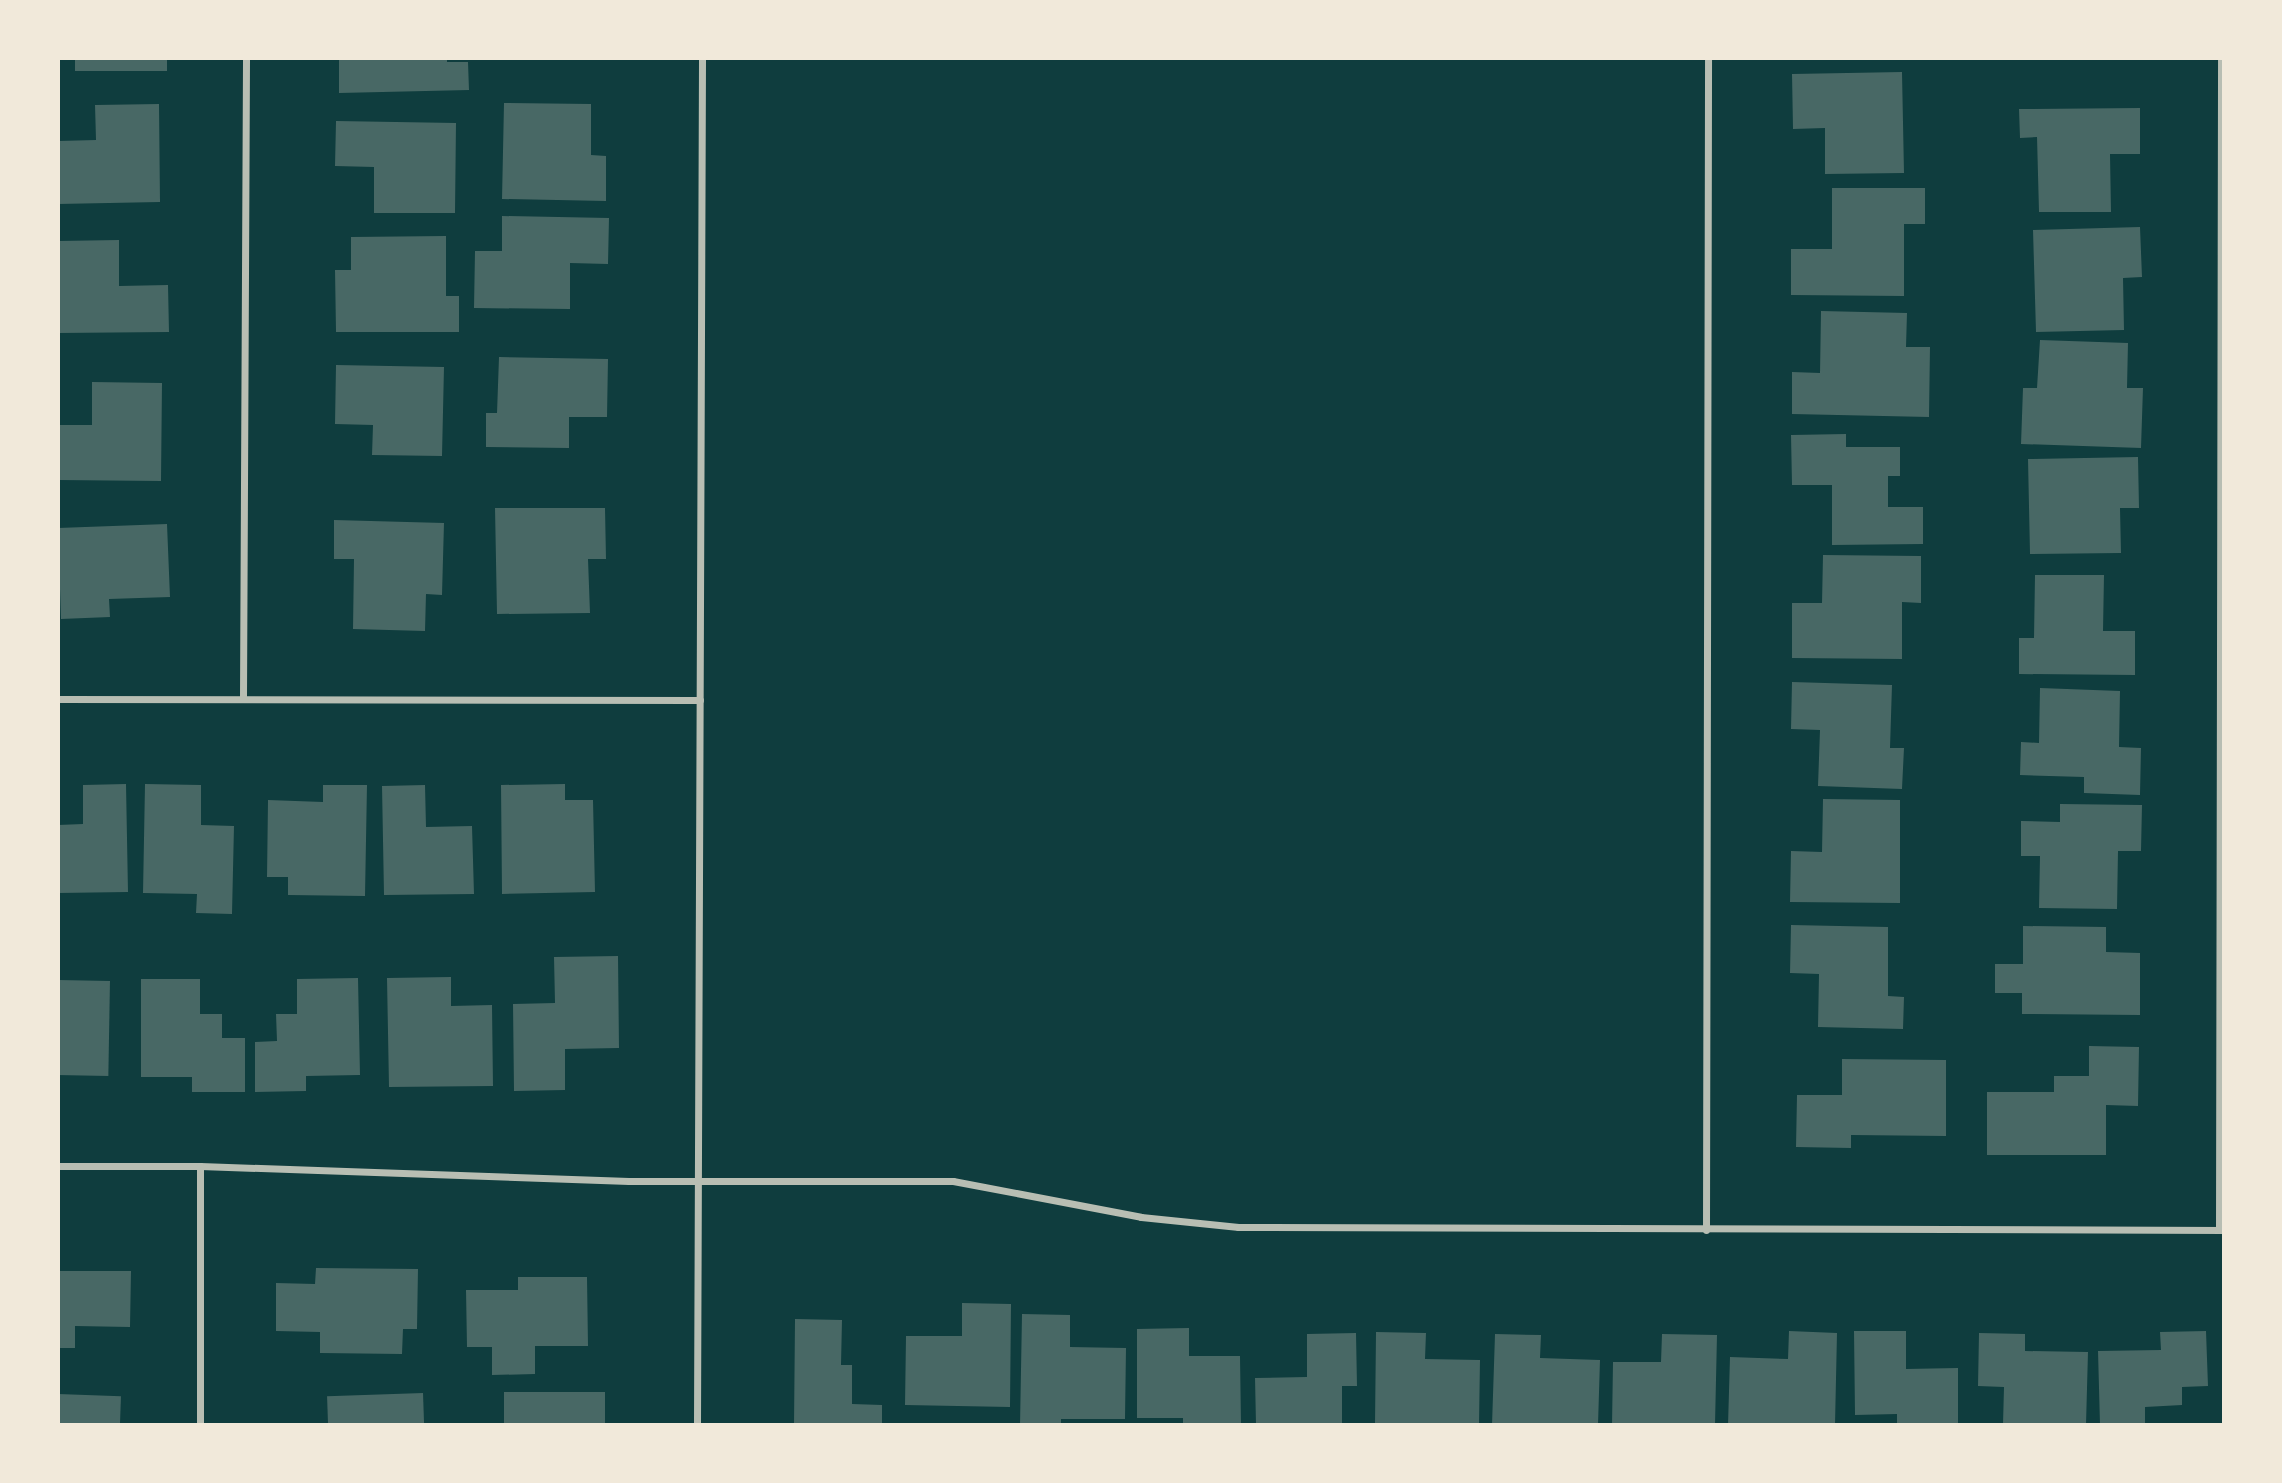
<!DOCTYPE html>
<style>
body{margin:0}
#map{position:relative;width:2282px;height:1483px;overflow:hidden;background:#0f3d3e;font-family:"Zilla Slab",serif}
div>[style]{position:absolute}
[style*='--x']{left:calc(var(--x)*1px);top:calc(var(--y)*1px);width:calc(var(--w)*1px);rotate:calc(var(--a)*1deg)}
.building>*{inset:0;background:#486865;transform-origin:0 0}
.minor>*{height:7px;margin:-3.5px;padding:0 3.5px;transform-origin:3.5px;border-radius:3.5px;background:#b8beb3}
span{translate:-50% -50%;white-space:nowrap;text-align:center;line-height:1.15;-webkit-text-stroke:7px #f1e9da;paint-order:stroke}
.frame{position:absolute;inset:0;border:60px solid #f1e9da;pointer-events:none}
</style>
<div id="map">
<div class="building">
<i style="left:75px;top:58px;width:92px;height:13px"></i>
<i style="clip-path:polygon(339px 58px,447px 58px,447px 62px,468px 62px,469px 90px,339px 93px)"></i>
<i style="clip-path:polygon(1902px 72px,1904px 173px,1825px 174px,1825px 128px,1793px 129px,1792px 74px)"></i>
<i style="clip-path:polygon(504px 103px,591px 104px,591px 155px,606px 156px,606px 201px,502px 199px)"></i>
<i style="clip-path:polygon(159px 104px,160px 202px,58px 204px,58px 141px,96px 140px,95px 105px)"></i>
<i style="clip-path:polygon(2140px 108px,2140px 154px,2110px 154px,2111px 212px,2039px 212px,2037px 137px,2020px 138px,2019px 109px)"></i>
<i style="clip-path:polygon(336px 121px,456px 123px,455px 213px,374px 213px,374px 167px,335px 166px)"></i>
<i style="clip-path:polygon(1832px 188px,1925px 188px,1925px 224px,1904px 224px,1904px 296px,1791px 295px,1791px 249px,1832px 249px)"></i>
<i style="clip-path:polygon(502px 216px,609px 218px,608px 264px,570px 263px,570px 309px,474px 308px,475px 251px,502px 251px)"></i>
<i style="clip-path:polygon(2140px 227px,2142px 277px,2123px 278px,2124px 330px,2036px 332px,2033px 230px)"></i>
<i style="clip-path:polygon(446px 236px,446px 296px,459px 296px,459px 332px,336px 332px,335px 270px,351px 270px,351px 237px)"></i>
<i style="clip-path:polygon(119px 240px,119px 286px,168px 285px,169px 332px,58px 333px,58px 241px)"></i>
<i style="clip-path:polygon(1821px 311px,1907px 313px,1906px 347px,1930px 347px,1929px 417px,1792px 414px,1792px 372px,1820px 373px)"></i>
<i style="clip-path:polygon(2040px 340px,2128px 343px,2127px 388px,2143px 388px,2141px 448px,2021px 444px,2023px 388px,2037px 388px)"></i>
<i style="clip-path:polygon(499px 357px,608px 359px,607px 417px,569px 417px,569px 448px,486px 447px,486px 413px,497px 413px)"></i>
<i style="clip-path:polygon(336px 365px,444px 367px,442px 456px,372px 455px,373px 425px,335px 424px)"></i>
<i style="clip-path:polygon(92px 382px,162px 383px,161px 481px,58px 480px,58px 425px,92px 425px)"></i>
<i style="clip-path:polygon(1846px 434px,1846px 447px,1900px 447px,1900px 476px,1888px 476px,1888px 507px,1923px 507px,1923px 544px,1832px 545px,1832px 485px,1792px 485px,1791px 435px)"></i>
<i style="clip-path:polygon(2138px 457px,2139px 508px,2120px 508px,2121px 553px,2030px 554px,2028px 459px)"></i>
<i style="clip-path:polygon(495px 508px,605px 508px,606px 559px,588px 559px,590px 613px,497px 614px)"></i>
<i style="clip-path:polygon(334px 520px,444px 523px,442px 595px,426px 594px,425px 631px,353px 629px,354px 559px,334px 559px)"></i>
<i style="clip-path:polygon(167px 524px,170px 597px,109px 599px,110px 617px,61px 619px,58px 528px)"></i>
<i style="clip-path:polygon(1823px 555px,1921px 556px,1921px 603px,1902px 602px,1902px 659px,1792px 658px,1792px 603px,1822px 603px)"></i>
<i style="clip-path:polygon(2035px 575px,2104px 575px,2103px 631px,2135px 631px,2135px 675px,2019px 674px,2019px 638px,2034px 638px)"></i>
<i style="clip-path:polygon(1792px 682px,1892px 685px,1890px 748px,1904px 748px,1902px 789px,1818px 786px,1820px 730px,1791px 729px)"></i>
<i style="clip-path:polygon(2040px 688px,2120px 691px,2119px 747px,2141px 748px,2140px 795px,2084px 793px,2084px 777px,2020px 775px,2021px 742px,2039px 743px)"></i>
<i style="clip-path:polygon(126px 784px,128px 892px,58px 893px,58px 825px,83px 824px,83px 785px)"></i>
<i style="clip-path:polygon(145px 784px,201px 785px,201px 825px,234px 826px,232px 914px,196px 913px,197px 894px,143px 893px)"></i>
<i style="clip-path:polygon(565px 784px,565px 800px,593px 800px,595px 892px,502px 894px,501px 785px)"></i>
<i style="clip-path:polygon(323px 785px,367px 785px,365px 896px,288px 895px,288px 877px,267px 877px,268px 800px,323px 802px)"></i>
<i style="clip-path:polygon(425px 785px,426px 827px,472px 826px,474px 894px,384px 895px,382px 786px)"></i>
<i style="clip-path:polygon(1823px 799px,1900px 800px,1900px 903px,1790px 902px,1791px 851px,1822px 852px)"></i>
<i style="clip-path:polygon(2060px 804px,2142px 805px,2141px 851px,2118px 851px,2117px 909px,2039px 908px,2040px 856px,2021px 856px,2021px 821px,2060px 822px)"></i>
<i style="clip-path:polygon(1791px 925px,1888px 927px,1888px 996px,1904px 997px,1903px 1029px,1818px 1027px,1819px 974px,1790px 973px)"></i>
<i style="clip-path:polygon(2023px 926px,2106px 927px,2106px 952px,2140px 953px,2140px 1015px,2022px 1014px,2022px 993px,1995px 993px,1995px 964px,2023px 964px)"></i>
<i style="clip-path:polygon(618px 956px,619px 1048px,565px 1049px,565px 1090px,514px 1091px,513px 1004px,555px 1003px,554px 957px)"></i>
<i style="clip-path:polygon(451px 977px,451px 1006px,492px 1005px,493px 1086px,389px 1087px,387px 978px)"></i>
<i style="clip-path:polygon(358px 978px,360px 1075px,306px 1076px,306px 1091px,255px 1092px,255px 1042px,277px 1041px,276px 1014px,297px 1014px,297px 979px)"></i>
<i style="clip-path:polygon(141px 979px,200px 979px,200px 1014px,222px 1014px,222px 1038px,245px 1038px,245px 1092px,192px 1092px,192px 1077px,141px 1077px)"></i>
<i style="left:58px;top:980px;width:52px;height:95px;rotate:1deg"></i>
<i style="clip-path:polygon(2089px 1046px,2139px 1047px,2138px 1106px,2106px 1105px,2106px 1155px,1987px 1155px,1987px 1092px,2054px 1092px,2054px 1076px,2089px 1076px)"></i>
<i style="clip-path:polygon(1842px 1059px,1946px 1060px,1946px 1136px,1851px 1135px,1851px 1148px,1796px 1147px,1797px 1095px,1842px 1095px)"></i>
<i style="clip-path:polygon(316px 1268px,418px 1269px,417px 1329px,403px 1329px,402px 1354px,320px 1353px,320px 1332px,276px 1331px,276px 1283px,315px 1284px)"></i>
<i style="clip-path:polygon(58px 1271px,131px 1271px,130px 1327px,75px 1326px,75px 1348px,58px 1348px)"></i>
<i style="clip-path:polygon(518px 1277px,587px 1277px,588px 1346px,535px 1346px,535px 1374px,492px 1375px,492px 1347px,467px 1347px,466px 1290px,518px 1290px)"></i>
<i style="clip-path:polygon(962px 1303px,1011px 1304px,1010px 1407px,905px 1405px,906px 1336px,962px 1336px)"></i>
<i style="clip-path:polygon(1022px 1314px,1070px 1315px,1070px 1347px,1126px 1348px,1125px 1419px,1061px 1419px,1061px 1425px,1020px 1425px)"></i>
<i style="clip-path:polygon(795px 1319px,842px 1320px,841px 1365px,852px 1365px,852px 1404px,882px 1405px,882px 1425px,794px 1425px)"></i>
<i style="clip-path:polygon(1189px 1328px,1189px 1356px,1240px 1356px,1241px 1425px,1183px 1425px,1183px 1418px,1137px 1418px,1137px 1329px)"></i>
<i style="clip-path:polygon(1789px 1331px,1837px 1333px,1835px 1425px,1728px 1425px,1730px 1357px,1788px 1359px)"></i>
<i style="clip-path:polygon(1854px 1331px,1906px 1331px,1906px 1369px,1958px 1368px,1958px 1425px,1897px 1425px,1897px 1414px,1855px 1415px)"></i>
<i style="clip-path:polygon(2206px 1331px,2208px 1386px,2182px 1387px,2182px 1405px,2145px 1407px,2145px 1425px,2100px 1425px,2098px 1351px,2161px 1350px,2160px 1332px)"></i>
<i style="clip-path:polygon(1376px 1332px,1426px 1333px,1425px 1359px,1480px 1360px,1479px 1425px,1375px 1423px)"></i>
<i style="clip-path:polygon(1356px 1333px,1357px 1386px,1342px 1386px,1342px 1425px,1256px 1425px,1255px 1378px,1307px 1377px,1307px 1334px)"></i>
<i style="clip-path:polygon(1979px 1333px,2025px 1334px,2025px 1351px,2088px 1352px,2086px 1425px,2003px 1424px,2004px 1387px,1978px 1386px)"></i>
<i style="clip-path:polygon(1495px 1334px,1541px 1335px,1540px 1358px,1600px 1360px,1598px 1425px,1492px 1425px)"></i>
<i style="clip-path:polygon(1662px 1334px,1717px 1335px,1715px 1425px,1612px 1425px,1613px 1362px,1661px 1362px)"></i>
<i style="left:605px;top:1392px;width:33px;height:101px;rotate:90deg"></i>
<i style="left:423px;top:1393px;width:32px;height:96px;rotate:88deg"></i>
<i style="left:58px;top:1394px;width:63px;height:31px;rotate:2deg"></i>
</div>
<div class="minor">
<i style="--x:243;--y:698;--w:640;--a:-89.73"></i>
<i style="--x:58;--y:699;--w:642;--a:0.09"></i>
<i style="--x:58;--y:1166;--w:142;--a:0"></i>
<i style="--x:200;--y:1166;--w:429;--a:2"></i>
<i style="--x:629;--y:1181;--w:324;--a:0"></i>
<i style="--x:953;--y:1181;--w:191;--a:10.8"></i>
<i style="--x:1141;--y:1217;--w:98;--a:5.9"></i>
<i style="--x:1238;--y:1227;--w:986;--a:0.17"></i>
<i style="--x:2219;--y:1229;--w:1171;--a:-89.9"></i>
<i style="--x:1706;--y:1230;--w:1172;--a:-89.9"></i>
<i style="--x:200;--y:1425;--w:259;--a:-90"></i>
<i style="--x:697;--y:1425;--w:1367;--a:-89.79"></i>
</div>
<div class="frame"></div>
</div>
